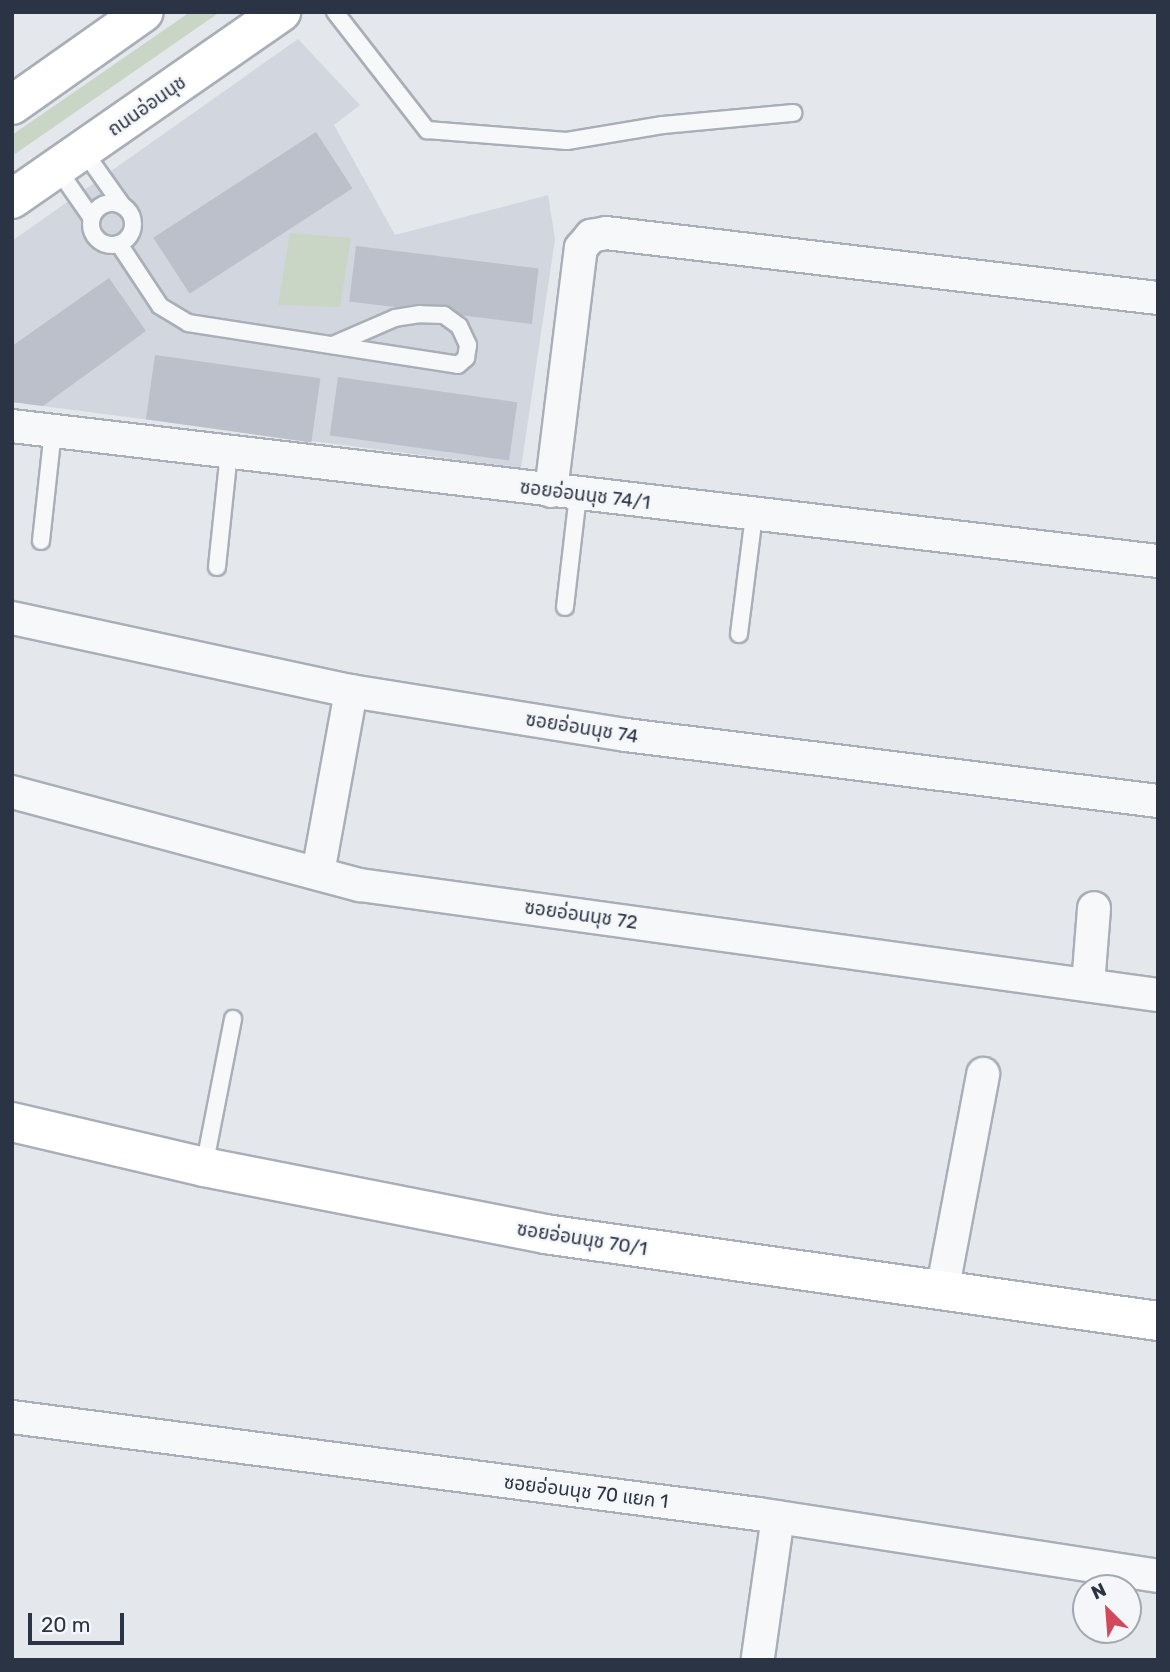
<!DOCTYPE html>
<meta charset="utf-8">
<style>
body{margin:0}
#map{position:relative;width:1170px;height:1672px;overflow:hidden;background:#e4e7ec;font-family:Rubik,"Noto Sans Thai",sans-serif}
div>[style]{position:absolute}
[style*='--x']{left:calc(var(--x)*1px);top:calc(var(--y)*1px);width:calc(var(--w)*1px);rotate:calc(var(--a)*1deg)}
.built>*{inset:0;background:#d2d6de}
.green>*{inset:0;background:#c9d6c5}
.building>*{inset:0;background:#bbc0ca;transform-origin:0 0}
.roads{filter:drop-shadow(2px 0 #a9aeb7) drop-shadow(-2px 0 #a9aeb7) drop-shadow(0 2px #a9aeb7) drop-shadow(0 -2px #a9aeb7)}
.lane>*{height:16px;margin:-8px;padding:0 8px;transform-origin:8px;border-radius:8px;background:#f7f8fa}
.lane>.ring{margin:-8px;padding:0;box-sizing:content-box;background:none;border:16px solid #f7f8fa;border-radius:50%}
.street>*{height:32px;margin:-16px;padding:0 16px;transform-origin:16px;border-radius:16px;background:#f7f8fa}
.secondary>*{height:38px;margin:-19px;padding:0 19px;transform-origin:19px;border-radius:19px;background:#fff}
.primary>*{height:38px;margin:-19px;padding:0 19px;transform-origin:19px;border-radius:19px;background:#fff}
span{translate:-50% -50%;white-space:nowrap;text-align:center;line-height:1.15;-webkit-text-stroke:5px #f4f6f9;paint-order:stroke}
.street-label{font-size:19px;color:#2b3445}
.frame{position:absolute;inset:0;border:14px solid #2b3445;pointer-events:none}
.north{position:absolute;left:1072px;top:1574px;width:70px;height:70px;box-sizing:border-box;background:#f4f6f9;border:2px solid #a4a8b1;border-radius:50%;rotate:335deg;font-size:19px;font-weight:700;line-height:28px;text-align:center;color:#2b3445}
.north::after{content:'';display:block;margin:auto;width:24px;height:32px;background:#d1495b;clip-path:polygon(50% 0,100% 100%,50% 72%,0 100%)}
.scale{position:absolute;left:28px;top:1613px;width:96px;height:32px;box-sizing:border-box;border:4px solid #2b3445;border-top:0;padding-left:9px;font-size:21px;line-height:24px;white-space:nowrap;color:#2b3445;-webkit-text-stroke:5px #f4f6f9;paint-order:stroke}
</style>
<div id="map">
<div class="built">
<i style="clip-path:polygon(298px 39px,360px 105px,334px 125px,395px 235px,548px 195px,555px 239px,521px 468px,12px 402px,12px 241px)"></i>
</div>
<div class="green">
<i style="clip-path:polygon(190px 12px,220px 12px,12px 156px,12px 135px)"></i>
<i style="clip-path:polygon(290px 233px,351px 238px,340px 307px,278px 305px)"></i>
</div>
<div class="building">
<i style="left:316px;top:132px;width:67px;height:194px;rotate:57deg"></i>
<i style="left:356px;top:246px;width:184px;height:56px;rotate:7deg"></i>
<i style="clip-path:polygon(109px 278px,146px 331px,43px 406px,12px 402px,12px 346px)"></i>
<i style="left:155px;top:355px;width:167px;height:65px;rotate:8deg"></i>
<i style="left:338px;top:377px;width:181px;height:59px;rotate:8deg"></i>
</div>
<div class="roads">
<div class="lane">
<i style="--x:335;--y:12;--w:150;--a:52.1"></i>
<i style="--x:427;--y:130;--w:140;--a:4.5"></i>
<i style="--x:567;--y:141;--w:97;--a:-9.5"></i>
<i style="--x:663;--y:125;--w:131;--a:-5.3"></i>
<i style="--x:83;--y:150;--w:67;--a:54.7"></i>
<i style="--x:57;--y:168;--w:60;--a:55.2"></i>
<i class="ring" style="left:91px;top:203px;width:26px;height:26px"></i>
<i style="--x:119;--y:244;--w:74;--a:56.5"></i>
<i style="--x:160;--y:306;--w:33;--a:31"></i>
<i style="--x:188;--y:323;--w:273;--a:8.8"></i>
<i style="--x:458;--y:365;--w:11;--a:-41"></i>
<i style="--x:466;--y:358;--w:13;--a:-81"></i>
<i style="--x:468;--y:345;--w:21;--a:-115"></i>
<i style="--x:459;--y:326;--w:19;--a:-144"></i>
<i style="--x:444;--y:315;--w:24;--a:-178"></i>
<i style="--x:420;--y:314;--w:25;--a:171"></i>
<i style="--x:395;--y:318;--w:68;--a:156.5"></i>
<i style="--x:41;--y:541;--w:111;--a:-83.8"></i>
<i style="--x:217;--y:567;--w:116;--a:-84"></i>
<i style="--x:565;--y:607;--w:114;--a:-83.4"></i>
<i style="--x:739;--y:634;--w:120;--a:-82.8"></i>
<i style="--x:204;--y:1167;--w:151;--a:-78.9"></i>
</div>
<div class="street">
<i style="--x:12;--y:426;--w:1154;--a:6.72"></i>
<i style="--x:551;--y:491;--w:245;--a:-83"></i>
<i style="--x:581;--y:248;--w:16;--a:-50"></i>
<i style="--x:591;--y:236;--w:15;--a:-11"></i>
<i style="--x:606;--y:233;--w:556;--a:6.72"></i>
<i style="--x:12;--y:618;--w:347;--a:12.2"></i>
<i style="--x:351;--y:691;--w:278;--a:9.1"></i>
<i style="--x:626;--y:735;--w:536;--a:7.07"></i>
<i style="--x:12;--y:792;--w:360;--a:15"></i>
<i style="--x:360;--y:885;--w:806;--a:7.85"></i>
<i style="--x:318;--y:873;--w:185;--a:-79.7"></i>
<i style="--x:1088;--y:985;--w:77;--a:-85.5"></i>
<i style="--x:942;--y:1292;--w:222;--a:-79.3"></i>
<i style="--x:12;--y:1417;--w:752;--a:7.41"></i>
<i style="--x:758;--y:1514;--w:405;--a:8.8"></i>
<i style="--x:758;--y:1657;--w:141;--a:-81.9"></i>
</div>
<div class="secondary">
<i style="--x:12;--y:1122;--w:197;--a:13.2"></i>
<i style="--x:204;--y:1167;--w:348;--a:11.1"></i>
<i style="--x:545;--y:1234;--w:619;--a:8.08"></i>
</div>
<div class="primary">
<i style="--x:12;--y:105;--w:161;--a:-35.2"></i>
<i style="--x:12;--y:199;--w:328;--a:-34.8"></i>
</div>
</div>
<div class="street-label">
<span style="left:147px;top:106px;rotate:-35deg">ถนนอ่อนนุช</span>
<span style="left:585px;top:495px;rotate:7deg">ซอยอ่อนนุช 74/1</span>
<span style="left:582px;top:728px;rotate:9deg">ซอยอ่อนนุช 74</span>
<span style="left:581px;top:915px;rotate:8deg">ซอยอ่อนนุช 72</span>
<span style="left:582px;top:1239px;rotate:9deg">ซอยอ่อนนุช 70/1</span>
<span style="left:586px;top:1492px;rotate:7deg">ซอยอ่อนนุช 70 แยก 1</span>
</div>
<div class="frame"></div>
<div class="north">N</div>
<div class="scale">20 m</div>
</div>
